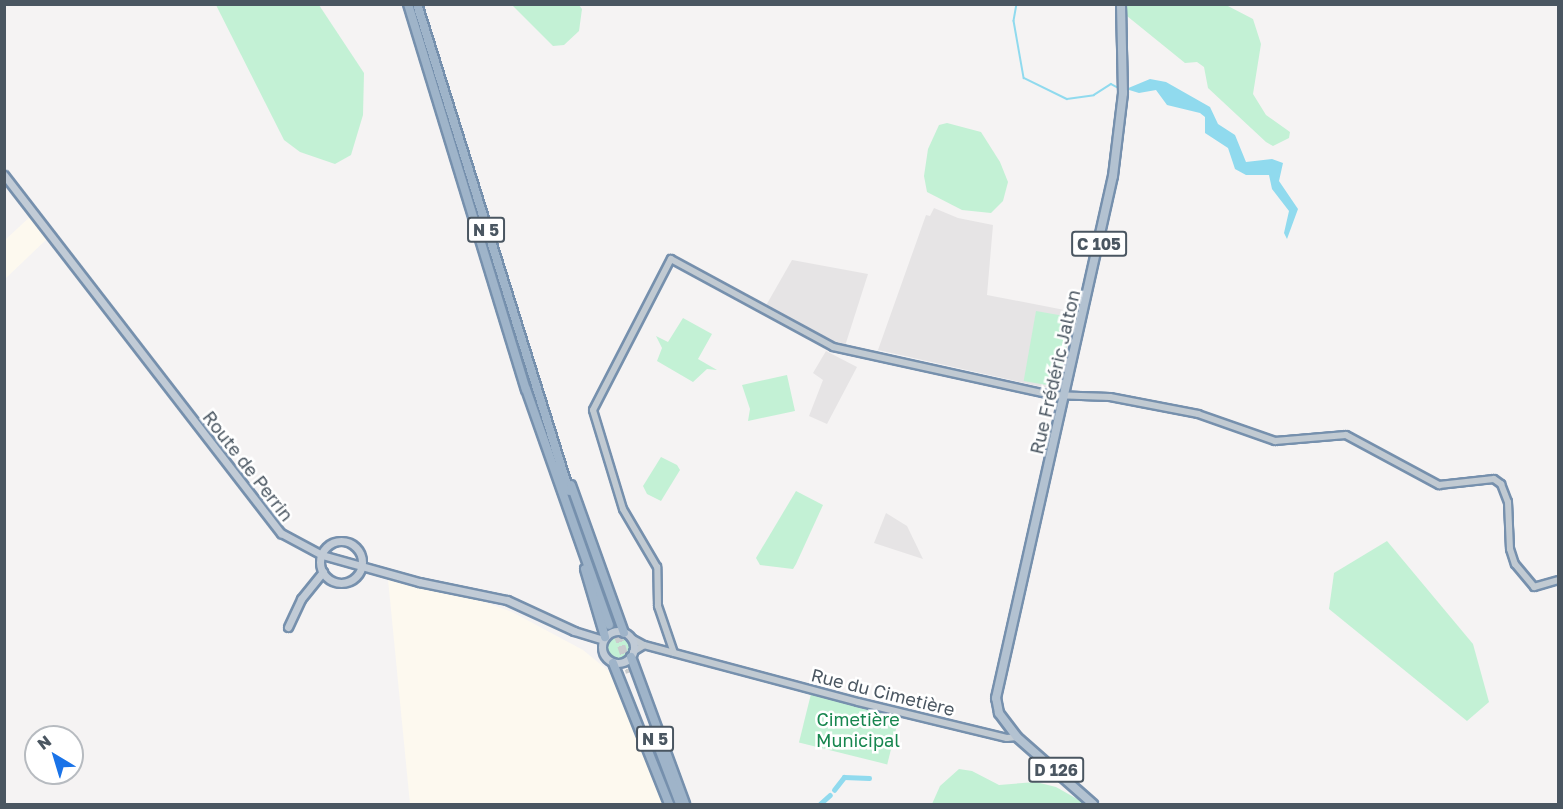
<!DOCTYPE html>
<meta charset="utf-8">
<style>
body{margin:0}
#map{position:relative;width:1563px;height:809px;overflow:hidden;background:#f5f3f3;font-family:"Golos Text",sans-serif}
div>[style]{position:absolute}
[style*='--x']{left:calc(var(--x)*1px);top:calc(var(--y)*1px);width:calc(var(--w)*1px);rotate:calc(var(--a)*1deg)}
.commercial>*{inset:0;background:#fdf9ef}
.education>*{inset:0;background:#e6e4e5}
.green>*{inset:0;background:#c3f1d5;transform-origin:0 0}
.round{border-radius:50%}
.water>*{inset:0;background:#90daee}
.stream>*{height:1.5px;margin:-0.75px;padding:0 0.75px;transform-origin:0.75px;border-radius:0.75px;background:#90daee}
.canal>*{height:4.5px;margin:-2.25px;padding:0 2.25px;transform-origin:2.25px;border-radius:2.25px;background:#90daee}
.trunk-tunnel>*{height:8px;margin-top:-4px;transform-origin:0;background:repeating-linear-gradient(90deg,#caccce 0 8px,transparent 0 12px)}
.roads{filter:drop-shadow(2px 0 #7690ad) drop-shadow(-2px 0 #7690ad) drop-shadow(0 2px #7690ad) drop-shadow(0 -2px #7690ad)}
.tertiary>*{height:6px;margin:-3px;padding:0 3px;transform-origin:3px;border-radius:3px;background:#c1cad2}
.secondary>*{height:7px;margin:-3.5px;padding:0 3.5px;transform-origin:3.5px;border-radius:3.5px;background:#c1cbd6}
.secondary>.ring{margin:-3.5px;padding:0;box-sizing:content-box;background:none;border:7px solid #c1cbd6;border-radius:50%}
.primary>*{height:8px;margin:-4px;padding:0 4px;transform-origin:4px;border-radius:4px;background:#b3c2d1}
.trunk>*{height:8px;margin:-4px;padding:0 4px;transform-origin:4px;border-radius:4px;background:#9fb4c9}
span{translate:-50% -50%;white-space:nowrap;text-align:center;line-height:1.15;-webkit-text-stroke:5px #fff;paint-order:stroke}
.shield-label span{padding:2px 4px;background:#fff;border:2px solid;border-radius:4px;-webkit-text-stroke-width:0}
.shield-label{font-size:16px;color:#4a5661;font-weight:700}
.street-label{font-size:18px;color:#4a5661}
.park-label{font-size:18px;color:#17864f}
.frame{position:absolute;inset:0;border:6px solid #4a5661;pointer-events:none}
.north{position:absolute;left:24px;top:725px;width:60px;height:60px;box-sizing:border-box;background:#fff;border:2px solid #b7bbc0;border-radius:50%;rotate:322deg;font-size:16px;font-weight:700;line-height:24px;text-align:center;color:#4a5661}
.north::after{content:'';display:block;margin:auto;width:21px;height:27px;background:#1a73e8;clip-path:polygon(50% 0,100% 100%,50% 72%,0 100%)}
</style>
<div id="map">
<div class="commercial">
<i style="clip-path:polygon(33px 214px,50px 236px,5px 279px,5px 240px)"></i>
<i style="clip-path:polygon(388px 579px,471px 597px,512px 612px,583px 650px,610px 672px,618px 680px,664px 804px,410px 804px)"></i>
</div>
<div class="education">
<i style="clip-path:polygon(934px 208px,958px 218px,993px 225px,987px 295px,1080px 313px,1064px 392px,878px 350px,926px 215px,930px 216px)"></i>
<i style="clip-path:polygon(792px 260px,868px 274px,845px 346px,822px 340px,764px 309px)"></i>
<i style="clip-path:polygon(826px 351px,857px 367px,827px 424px,809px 416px,823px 380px,813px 373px)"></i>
<i style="clip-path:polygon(886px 513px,907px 526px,923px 559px,874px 543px)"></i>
</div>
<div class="green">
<i style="clip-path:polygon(216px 5px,319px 5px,364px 73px,363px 115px,351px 155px,335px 164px,300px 152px,284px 140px)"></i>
<i style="clip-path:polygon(512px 5px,579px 5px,582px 9px,579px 31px,564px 45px,553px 46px)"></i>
<i style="clip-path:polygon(1127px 5px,1226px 5px,1253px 19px,1261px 44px,1253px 94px,1266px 115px,1290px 132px,1289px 138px,1273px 146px,1266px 142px,1208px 88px,1204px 67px,1197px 62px,1185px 63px,1127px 16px)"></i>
<i style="clip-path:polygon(947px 123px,981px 132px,1000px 162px,1008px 182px,1003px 201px,991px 213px,962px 210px,927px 192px,924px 176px,928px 149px,939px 125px)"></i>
<i style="left:1036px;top:311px;width:36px;height:71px;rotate:10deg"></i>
<i style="clip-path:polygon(683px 318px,712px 334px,698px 359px,717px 370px,707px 369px,693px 382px,657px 361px,662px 348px,656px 336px,668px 342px)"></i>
<i style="clip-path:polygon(787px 375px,795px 411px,748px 421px,750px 409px,742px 385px)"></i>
<i style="clip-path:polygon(661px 457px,677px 465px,680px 470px,661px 501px,647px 494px,643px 486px)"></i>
<i style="clip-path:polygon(796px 491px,823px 505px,796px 564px,793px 569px,760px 565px,756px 558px)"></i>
<i style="clip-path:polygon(1387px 541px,1473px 644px,1489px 702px,1467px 721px,1329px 609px,1334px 573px)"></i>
<i class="round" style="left:606px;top:635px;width:26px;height:26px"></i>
<i style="left:812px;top:690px;width:91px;height:54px;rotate:14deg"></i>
<i style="clip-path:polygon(959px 769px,972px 771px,999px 785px,1036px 782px,1056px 787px,1086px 804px,932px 804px,940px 786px)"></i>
</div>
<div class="water">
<i style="clip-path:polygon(1150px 79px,1166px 82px,1210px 107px,1218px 124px,1235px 135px,1246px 162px,1272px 159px,1283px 163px,1279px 181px,1298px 209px,1287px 239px,1284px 233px,1289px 211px,1272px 189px,1269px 175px,1246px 175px,1235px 169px,1228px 148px,1205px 133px,1205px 117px,1200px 113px,1167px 105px,1156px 90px,1139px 93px,1126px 89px)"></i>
</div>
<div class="stream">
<i style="--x:1017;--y:4;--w:17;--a:100"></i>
<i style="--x:1014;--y:21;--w:58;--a:80"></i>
<i style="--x:1024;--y:78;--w:48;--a:26"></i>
<i style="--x:1067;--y:99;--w:27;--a:-8"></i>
<i style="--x:1094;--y:95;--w:20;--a:-33"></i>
<i style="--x:1111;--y:84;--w:9;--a:27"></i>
</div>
<div class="canal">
<i style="--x:834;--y:790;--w:16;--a:-52"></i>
<i style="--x:844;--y:777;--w:25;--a:2"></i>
<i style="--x:820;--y:804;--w:13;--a:-42"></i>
</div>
<div class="trunk-tunnel">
<i style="--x:614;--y:623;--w:52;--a:72.3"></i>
</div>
<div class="roads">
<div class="tertiary">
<i style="--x:631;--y:638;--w:15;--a:28"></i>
<i style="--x:644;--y:645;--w:221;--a:14.9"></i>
<i style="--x:858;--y:702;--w:153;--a:13.6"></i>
<i style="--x:1007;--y:738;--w:10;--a:-6"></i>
<i style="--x:633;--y:652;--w:13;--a:-32"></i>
<i style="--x:674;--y:653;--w:50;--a:-108.8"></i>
<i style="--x:658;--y:606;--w:39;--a:-91"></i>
<i style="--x:657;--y:567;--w:67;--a:-120.4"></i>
<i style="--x:623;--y:509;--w:103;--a:-106.9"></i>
<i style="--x:593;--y:410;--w:170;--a:-62.7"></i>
<i style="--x:671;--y:259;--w:184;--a:28.5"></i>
<i style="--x:833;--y:347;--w:224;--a:12.4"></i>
<i style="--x:1052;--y:395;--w:58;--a:2"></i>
<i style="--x:1110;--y:397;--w:90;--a:10.9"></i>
<i style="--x:1198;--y:414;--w:82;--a:19.3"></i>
<i style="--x:1275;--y:441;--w:71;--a:-4.8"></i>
<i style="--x:1346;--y:435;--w:106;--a:28.3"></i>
<i style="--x:1439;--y:485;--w:55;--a:-6.2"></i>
<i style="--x:1494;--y:479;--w:9;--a:36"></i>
<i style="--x:1501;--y:484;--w:19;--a:69"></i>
<i style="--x:1508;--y:502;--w:47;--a:87.6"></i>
<i style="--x:1510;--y:549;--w:16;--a:72"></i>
<i style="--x:1515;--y:564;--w:30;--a:50"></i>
<i style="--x:1534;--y:587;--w:25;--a:-16"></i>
</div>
<div class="secondary">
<i style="--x:4;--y:175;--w:453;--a:52.3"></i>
<i style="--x:281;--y:533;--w:47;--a:28.2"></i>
<i style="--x:322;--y:555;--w:101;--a:15.6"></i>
<i style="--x:419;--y:582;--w:90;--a:11.6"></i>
<i style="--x:507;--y:600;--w:74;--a:24.8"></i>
<i style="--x:574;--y:631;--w:30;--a:17"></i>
<i class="ring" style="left:320px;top:541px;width:35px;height:35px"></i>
<i style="--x:288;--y:627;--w:31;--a:-65"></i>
<i style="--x:301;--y:599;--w:35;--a:-51"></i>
<i class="ring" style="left:602px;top:631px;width:25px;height:25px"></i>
</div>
<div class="primary">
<i style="--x:1093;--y:804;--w:101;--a:-138.6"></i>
<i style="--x:1017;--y:737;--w:30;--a:-127"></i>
<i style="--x:999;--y:713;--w:15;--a:-101"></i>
<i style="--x:996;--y:698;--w:535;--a:-77.37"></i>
<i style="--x:1113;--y:176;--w:84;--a:-83.1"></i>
<i style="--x:1123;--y:93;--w:89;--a:-91.3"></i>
</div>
<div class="trunk">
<i style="--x:408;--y:4;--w:403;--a:73"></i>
<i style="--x:526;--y:389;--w:250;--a:70.6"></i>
<i style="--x:417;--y:4;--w:510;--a:72.67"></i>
<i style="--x:571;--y:485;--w:157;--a:70.3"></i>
<i style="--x:585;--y:569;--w:71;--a:73.6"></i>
<i style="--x:631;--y:657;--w:157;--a:69.8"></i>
<i style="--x:613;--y:663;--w:152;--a:68.3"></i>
<i style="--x:654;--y:735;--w:71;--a:69.3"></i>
</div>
</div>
<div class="shield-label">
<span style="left:486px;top:230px">N 5</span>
<span style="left:1099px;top:244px">C 105</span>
<span style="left:655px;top:739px">N 5</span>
<span style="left:1056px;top:770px">D 126</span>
</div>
<div class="street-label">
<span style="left:1055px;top:372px;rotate:-77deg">Rue Frédéric Jalton</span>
<span style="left:248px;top:466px;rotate:52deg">Route de Perrin</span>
<span style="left:883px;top:692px;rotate:14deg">Rue du Cimetière</span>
</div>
<div class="park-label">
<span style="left:858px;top:730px">Cimetière<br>Municipal</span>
</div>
<div class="frame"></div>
<div class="north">N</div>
</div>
